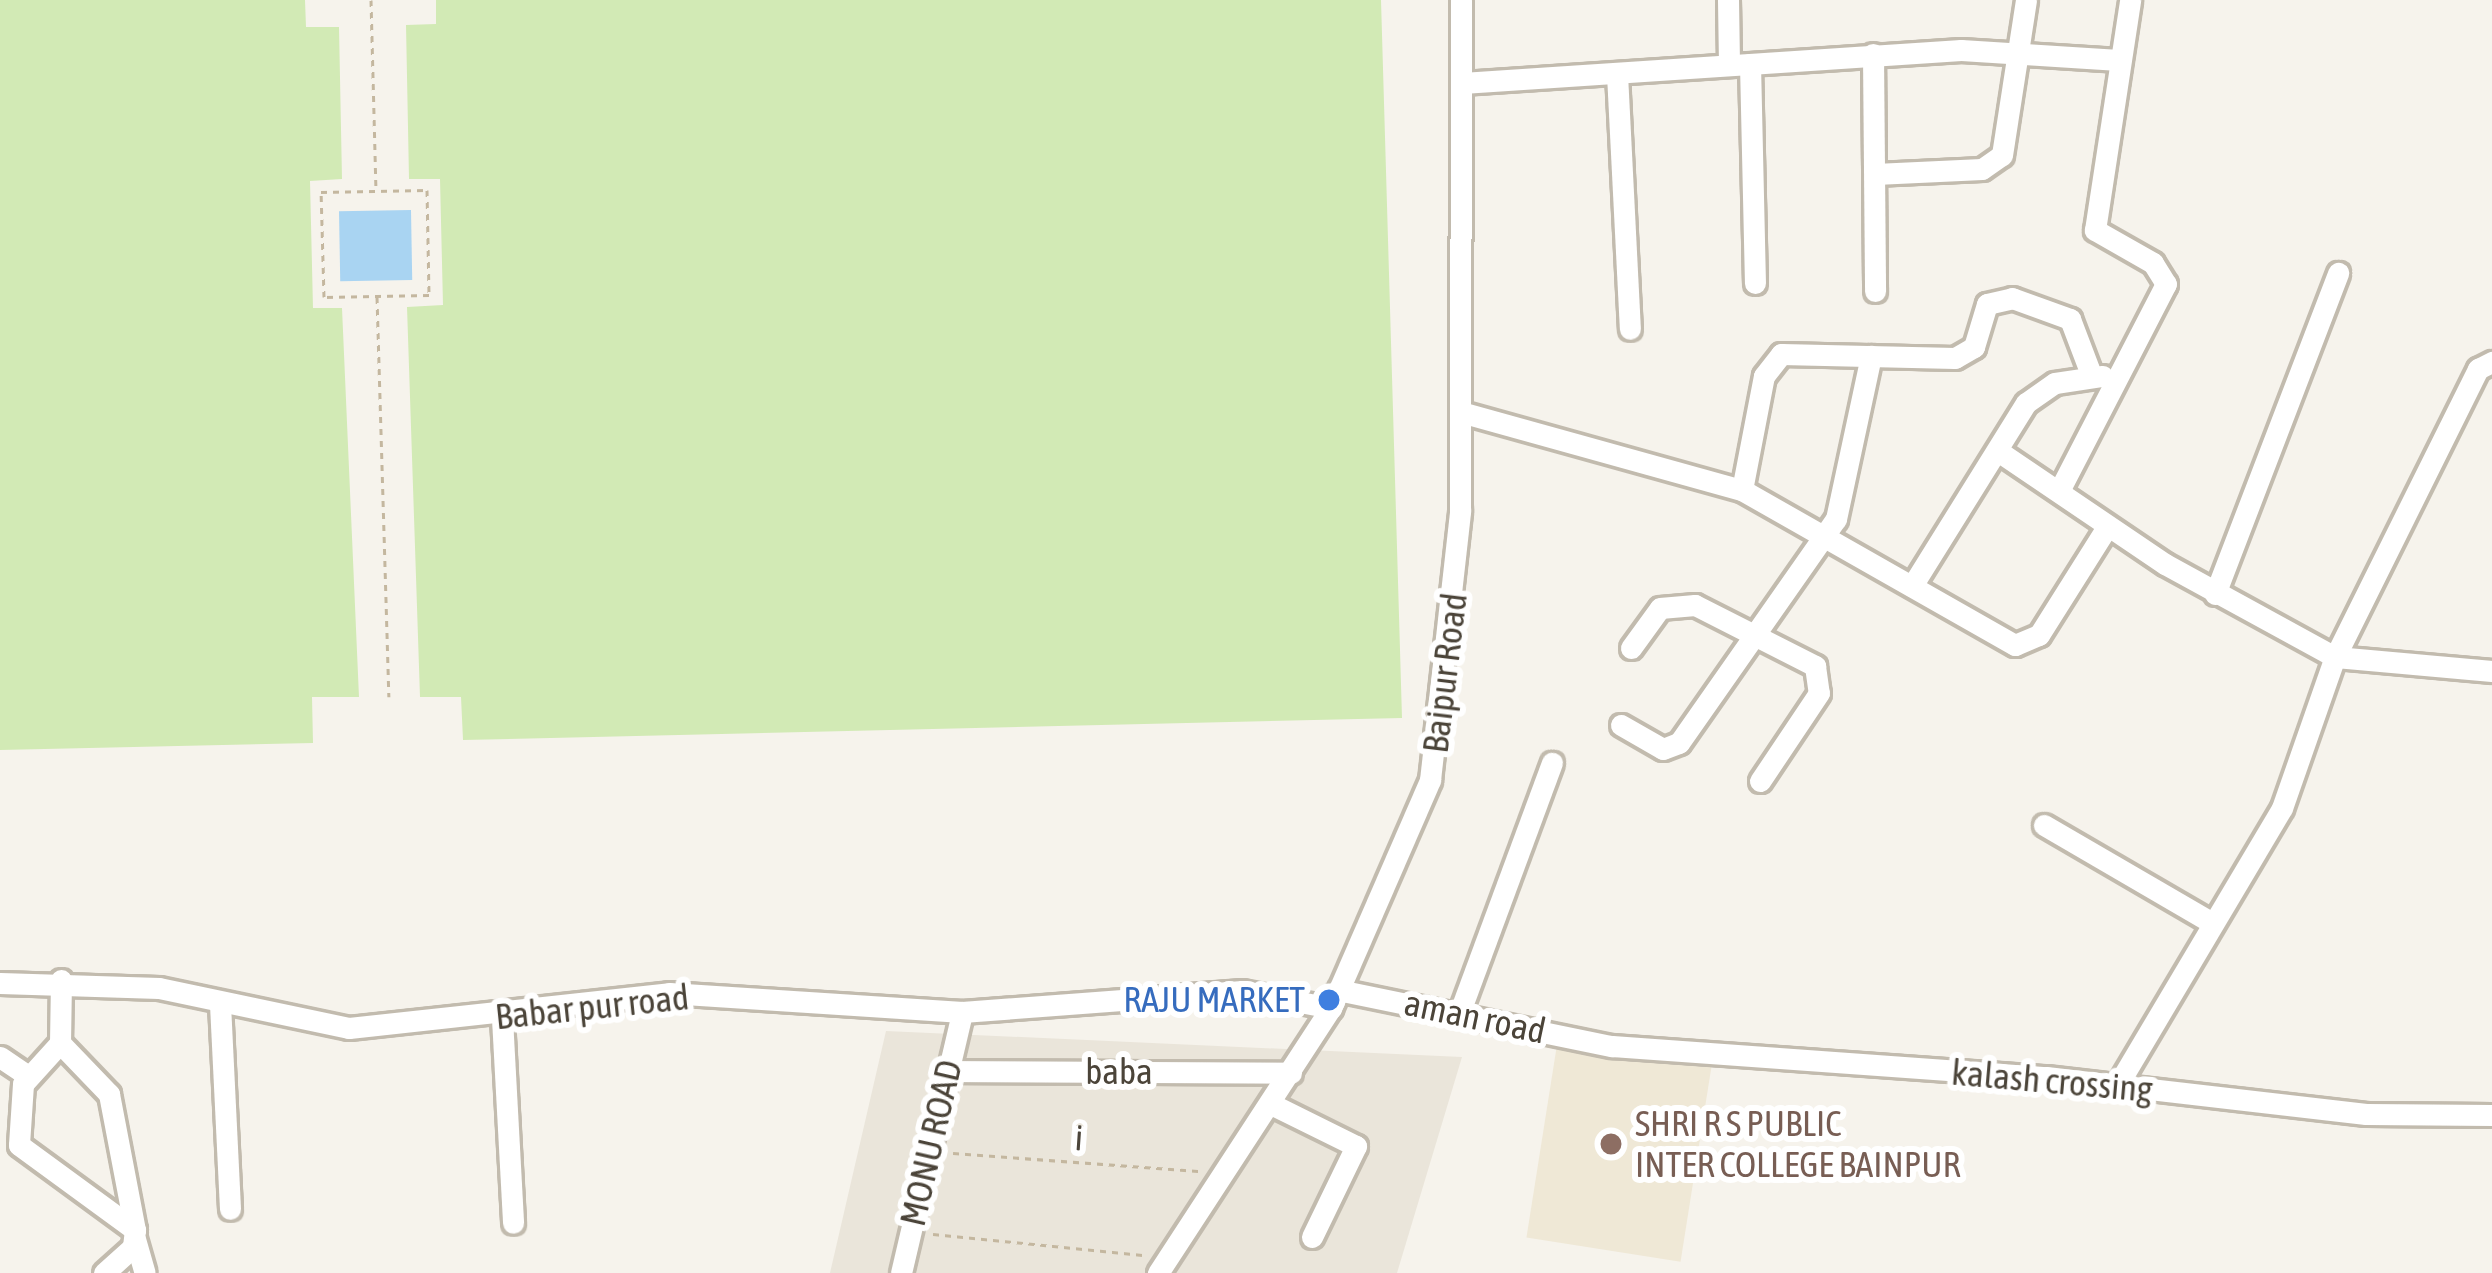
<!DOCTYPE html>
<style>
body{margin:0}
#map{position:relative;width:2492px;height:1273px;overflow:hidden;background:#f6f3ec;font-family:"Asap Condensed",sans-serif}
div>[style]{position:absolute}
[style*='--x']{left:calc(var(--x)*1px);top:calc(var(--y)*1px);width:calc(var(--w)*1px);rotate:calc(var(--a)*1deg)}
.residential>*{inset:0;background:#eae5da}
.education>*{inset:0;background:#efe8d6;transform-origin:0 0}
.green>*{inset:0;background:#d2eab5}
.water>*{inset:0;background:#a9d4f2;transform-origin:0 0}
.path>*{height:3px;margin-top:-1.5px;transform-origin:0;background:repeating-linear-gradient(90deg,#c4b79f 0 6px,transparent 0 12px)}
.roads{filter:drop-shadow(3px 0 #c2bbae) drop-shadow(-3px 0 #c2bbae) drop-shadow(0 3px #c2bbae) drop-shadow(0 -3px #c2bbae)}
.minor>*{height:21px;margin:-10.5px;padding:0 10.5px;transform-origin:10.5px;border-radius:10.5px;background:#fff}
.dots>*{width:33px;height:33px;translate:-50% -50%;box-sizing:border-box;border:6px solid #fff;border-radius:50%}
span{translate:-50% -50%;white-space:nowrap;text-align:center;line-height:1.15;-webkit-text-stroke:12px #fff;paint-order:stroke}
.street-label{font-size:36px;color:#4b4439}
.shop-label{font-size:36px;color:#366cbe}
.right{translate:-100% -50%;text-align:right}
.education-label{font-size:36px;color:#785e54}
.left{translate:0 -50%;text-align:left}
</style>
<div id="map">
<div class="residential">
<i style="clip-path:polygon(886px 1031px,1462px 1057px,1397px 1273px,830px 1273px)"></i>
</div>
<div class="education">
<i style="left:1559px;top:1032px;width:156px;height:208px;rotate:9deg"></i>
</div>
<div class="green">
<i style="clip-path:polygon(0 0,305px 0,306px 27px,339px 27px,342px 179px,310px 181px,313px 308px,342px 308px,359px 697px,312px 697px,313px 743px,0 750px)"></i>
<i style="clip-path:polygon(436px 0,1381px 0,1402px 718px,463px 740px,461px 697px,420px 697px,407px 307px,443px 305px,440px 179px,409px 179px,406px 25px,436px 24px)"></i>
</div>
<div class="water">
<i style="left:411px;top:210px;width:70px;height:72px;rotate:89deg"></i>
</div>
<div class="path">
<i style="--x:371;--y:0;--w:189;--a:88.5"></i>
<i style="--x:427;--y:190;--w:105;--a:88.9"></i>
<i style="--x:429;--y:295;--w:105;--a:178.9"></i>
<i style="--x:324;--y:297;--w:105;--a:-91.6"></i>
<i style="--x:321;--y:192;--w:106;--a:-1.1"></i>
<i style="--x:377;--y:297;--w:400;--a:88.3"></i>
<i style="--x:953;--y:1153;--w:249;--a:4.2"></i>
<i style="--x:933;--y:1234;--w:213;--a:5.7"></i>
</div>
<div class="roads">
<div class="minor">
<i style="--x:1728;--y:0;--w:65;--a:89.1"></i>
<i style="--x:1873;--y:54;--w:237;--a:89.5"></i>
<i style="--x:1750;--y:64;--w:219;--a:88.7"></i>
<i style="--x:1617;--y:74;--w:255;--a:87.1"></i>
<i style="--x:1462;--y:83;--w:500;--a:-3.78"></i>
<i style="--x:1961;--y:50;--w:158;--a:3.6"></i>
<i style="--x:1875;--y:174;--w:107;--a:-2.7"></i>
<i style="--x:1982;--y:169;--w:24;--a:-35"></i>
<i style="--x:2002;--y:155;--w:157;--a:-81.2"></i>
<i style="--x:1464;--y:413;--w:288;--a:15.5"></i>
<i style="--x:1742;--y:490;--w:314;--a:29.6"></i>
<i style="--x:2015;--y:645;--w:26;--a:-23"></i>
<i style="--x:2039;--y:635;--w:128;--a:-57.8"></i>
<i style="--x:1998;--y:451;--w:202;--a:34.1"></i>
<i style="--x:2165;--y:564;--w:194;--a:28.7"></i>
<i style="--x:2335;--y:657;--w:158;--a:5.1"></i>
<i style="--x:1742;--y:490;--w:116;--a:-79.1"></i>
<i style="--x:1764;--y:376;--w:28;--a:-52"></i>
<i style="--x:1781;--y:354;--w:174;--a:1.3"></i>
<i style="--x:1955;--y:358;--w:22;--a:-30"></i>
<i style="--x:1974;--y:347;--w:45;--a:-73.2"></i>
<i style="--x:1987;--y:304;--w:26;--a:-13"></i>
<i style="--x:2012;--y:298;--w:62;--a:19.9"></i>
<i style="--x:2070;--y:319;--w:62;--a:69.2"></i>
<i style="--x:2059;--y:491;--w:233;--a:-62.7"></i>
<i style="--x:2166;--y:284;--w:25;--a:-122"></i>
<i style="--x:2153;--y:263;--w:67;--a:-150.4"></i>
<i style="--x:2095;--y:230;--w:233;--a:-81.3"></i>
<i style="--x:1912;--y:586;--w:216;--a:-58.1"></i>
<i style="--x:2026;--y:403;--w:35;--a:-35"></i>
<i style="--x:2055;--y:383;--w:48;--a:-8.5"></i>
<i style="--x:2215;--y:594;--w:344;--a:-69"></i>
<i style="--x:1631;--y:648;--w:49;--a:-54.1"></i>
<i style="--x:1660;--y:608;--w:35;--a:-5"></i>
<i style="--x:1695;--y:605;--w:135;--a:26.9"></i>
<i style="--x:1815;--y:666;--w:27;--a:82"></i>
<i style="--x:1819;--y:693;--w:106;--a:123.8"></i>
<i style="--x:1621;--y:725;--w:48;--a:29.7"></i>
<i style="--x:1663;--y:749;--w:17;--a:-21"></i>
<i style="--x:1679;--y:743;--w:274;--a:-55"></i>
<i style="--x:1836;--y:519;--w:167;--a:-77.9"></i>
<i style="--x:2044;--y:825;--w:191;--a:30.2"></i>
<i style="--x:61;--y:980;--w:63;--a:90.9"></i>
<i style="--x:60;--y:1043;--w:71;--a:46.1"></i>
<i style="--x:109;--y:1094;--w:138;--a:79.2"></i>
<i style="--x:135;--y:1230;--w:17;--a:97"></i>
<i style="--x:133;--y:1247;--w:39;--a:138"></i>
<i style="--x:0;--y:983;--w:159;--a:1.8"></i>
<i style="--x:159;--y:988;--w:194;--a:11.9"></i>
<i style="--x:349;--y:1028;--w:322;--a:-6.2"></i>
<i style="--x:669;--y:993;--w:294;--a:3.7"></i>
<i style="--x:962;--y:1012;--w:281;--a:-4.3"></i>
<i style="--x:1242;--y:991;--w:91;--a:10.8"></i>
<i style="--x:1338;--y:990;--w:280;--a:11.6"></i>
<i style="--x:1612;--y:1046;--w:435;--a:4.1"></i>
<i style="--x:2046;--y:1077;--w:322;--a:6.6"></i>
<i style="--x:2366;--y:1114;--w:126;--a:0.5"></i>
<i style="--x:220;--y:1004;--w:205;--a:87.2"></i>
<i style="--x:1459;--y:1014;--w:268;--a:-69.7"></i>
<i style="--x:502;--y:1018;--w:205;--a:86.9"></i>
<i style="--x:60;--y:1043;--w:55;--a:132.1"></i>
<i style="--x:23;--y:1084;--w:61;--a:93.8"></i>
<i style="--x:19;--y:1145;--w:144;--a:36.2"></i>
<i style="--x:0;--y:1057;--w:32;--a:34"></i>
<i style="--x:947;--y:1071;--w:344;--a:0.3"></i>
<i style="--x:2117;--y:1086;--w:323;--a:-59.3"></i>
<i style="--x:2282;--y:808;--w:160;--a:-70.7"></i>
<i style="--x:2335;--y:657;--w:322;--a:-63.6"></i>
<i style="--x:2478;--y:369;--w:16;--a:-27"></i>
<i style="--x:1271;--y:1104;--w:95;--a:26.3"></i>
<i style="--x:1356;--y:1146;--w:101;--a:115.8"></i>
<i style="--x:135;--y:1239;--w:35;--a:74"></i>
<i style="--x:901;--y:1273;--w:268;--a:-76.8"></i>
<i style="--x:1158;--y:1273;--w:316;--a:-56.9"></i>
<i style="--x:1331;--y:1008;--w:249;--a:-66.5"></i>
<i style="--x:1430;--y:780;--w:271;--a:-83.6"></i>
<i style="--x:1460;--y:511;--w:511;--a:-89.89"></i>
</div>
</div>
<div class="dots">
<i style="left:1329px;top:1000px;background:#3f7fe0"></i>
<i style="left:1611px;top:1144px;background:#8d6e63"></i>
</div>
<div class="street-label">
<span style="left:1445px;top:673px;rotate:-83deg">Baipur Road</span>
<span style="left:592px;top:1007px;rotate:-6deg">Babar pur road</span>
<span style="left:1475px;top:1017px;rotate:12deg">aman road</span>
<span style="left:1119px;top:1072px">baba</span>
<span style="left:2052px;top:1081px;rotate:5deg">kalash crossing</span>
<span style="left:1079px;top:1138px;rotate:4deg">i</span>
<span style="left:931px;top:1143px;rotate:-77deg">MONU ROAD</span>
</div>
<div class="shop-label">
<span class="right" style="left:1305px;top:1000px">RAJU MARKET</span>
</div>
<div class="education-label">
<span class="left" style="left:1635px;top:1144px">SHRI R S PUBLIC<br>INTER COLLEGE BAINPUR</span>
</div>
</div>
